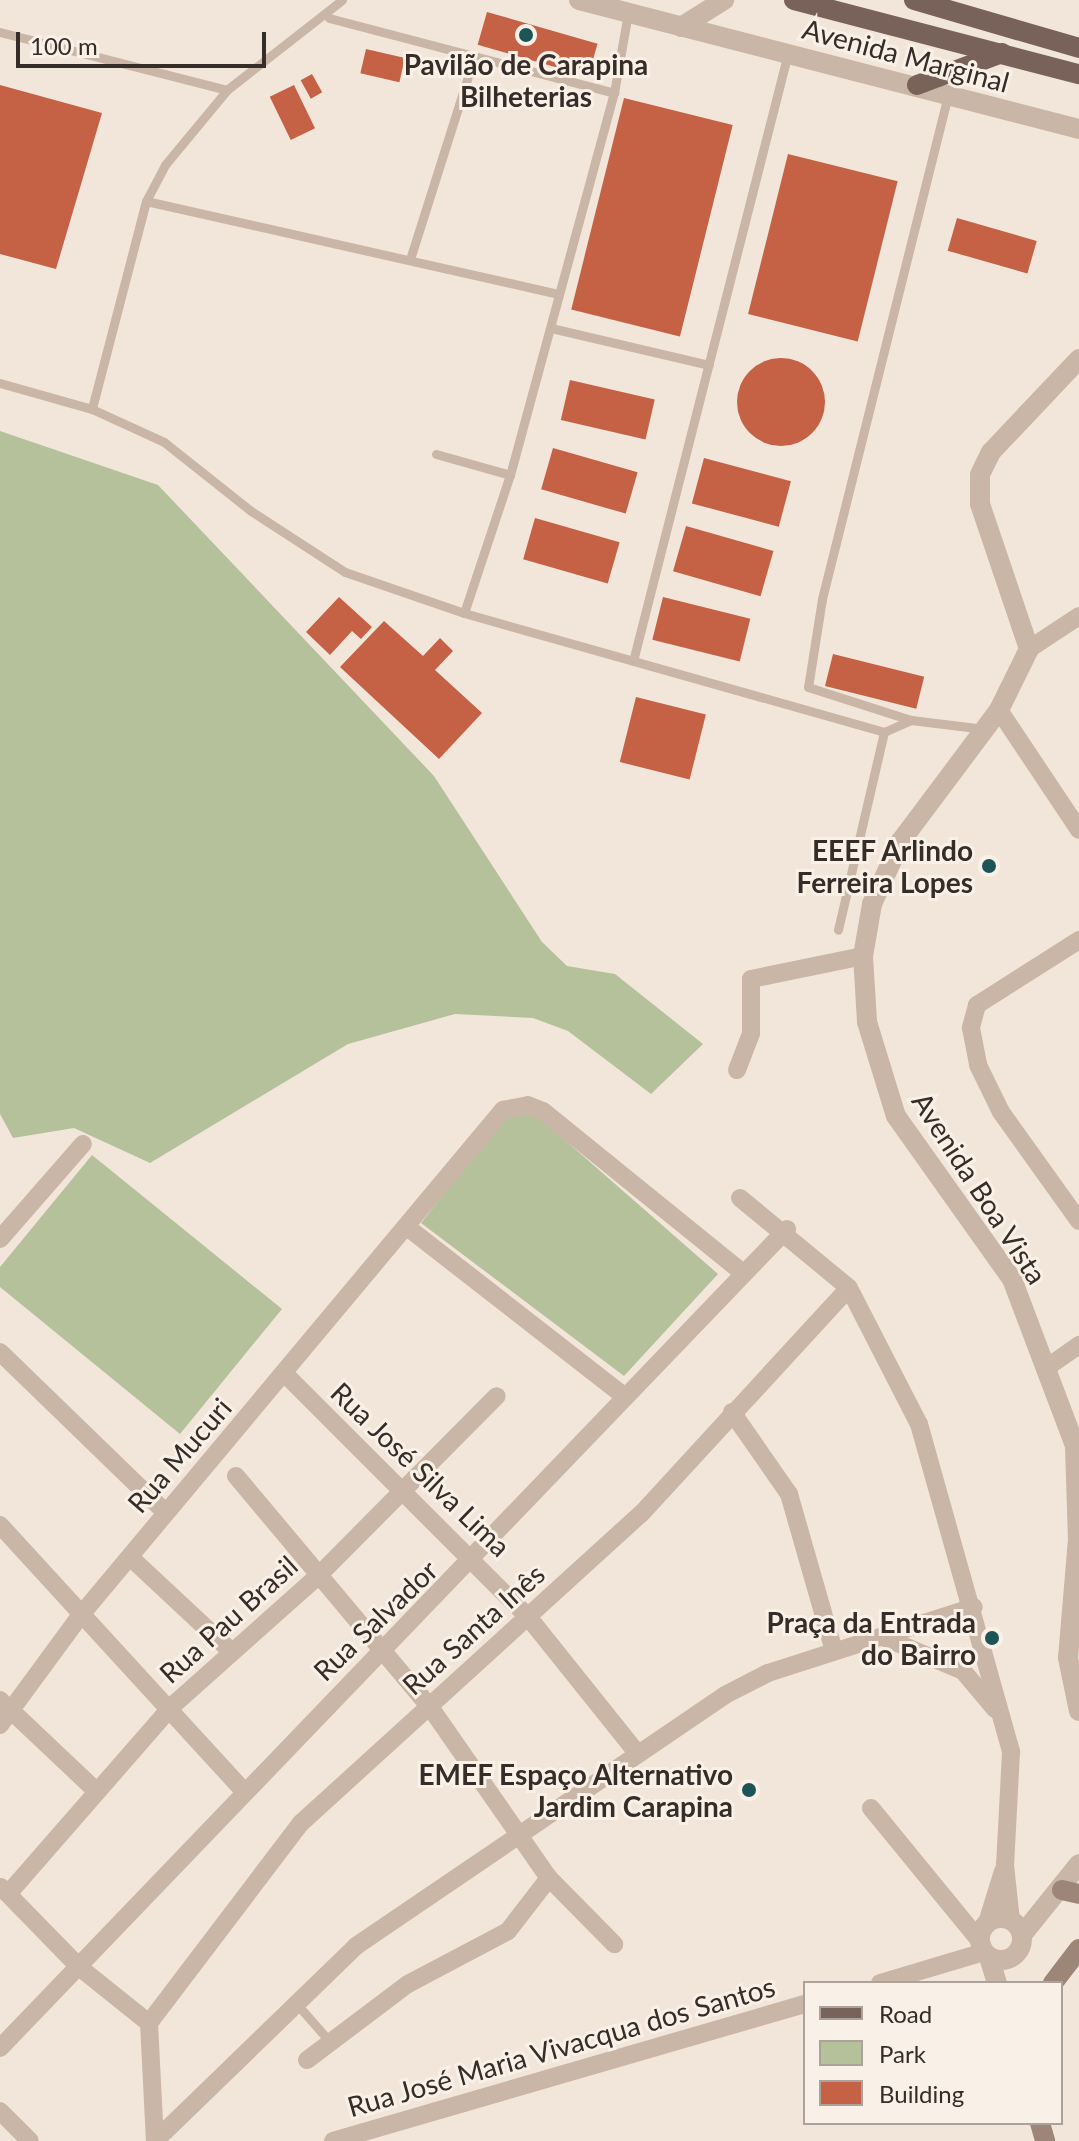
<!DOCTYPE html>
<meta charset="utf-8">
<style>
body{margin:0}
#map{position:relative;width:1079px;height:2141px;overflow:hidden;background:#f2e6db;font-family:Lato,sans-serif}
div>[style]{position:absolute}
[style*='--x']{left:calc(var(--x)*1px);top:calc(var(--y)*1px);width:calc(var(--w)*1px);rotate:calc(var(--a)*1deg)}
.green>*{inset:0;background:#b5c19b}
.building>*{inset:0;background:#c56145;transform-origin:0 0}
.round{border-radius:50%}
.service>*{height:9px;margin:-4.5px;padding:0 4.5px;transform-origin:4.5px;border-radius:4.5px;background:#cab6a7}
.minor>*{height:18px;margin:-9px;padding:0 9px;transform-origin:9px;border-radius:9px;background:#cab6a7}
.tertiary>*{height:20px;margin:-10px;padding:0 10px;transform-origin:10px;border-radius:10px;background:#cab6a7}
.tertiary>.ring{margin:-10px;padding:0;box-sizing:content-box;background:none;border:20px solid #cab6a7;border-radius:50%}
.secondary>*{height:20px;margin:-10px;padding:0 10px;transform-origin:10px;border-radius:10px;background:#9d8578}
.primary>*{height:20px;margin:-10px;padding:0 10px;transform-origin:10px;border-radius:10px;background:#786259}
.dots>*{width:22px;height:22px;translate:-50% -50%;box-sizing:border-box;border:4px solid #f9f1e7;border-radius:50%}
span{translate:-50% -50%;white-space:nowrap;text-align:center;line-height:1.15;-webkit-text-stroke:6px #f9f1e7;paint-order:stroke}
.street-label{font-size:28px;color:#362c28}
.poi-label{font-size:28px;color:#362c28;font-weight:700}
.right{translate:-100% -50%;text-align:right}
.legend{position:absolute;left:803px;top:1981px;width:260px;height:144px;box-sizing:border-box;background:#f9f1e7;border:2px solid #aba29b;margin:0;padding:10px 14px;list-style:none;font-size:24px;color:#362c28}
.legend li{display:flex;align-items:center;gap:16px;height:40px}
.legend b{width:40px;border:2px solid #aba29b}
.scale{position:absolute;left:16px;top:32px;width:250px;height:36px;box-sizing:border-box;border:4px solid #362c28;border-top:0;padding-left:10px;font-size:24px;line-height:28px;white-space:nowrap;color:#362c28;-webkit-text-stroke:6px #f9f1e7;paint-order:stroke}
</style>
<div id="map">
<div class="green">
<i style="clip-path:polygon(0 431px,158px 485px,434px 776px,542px 942px,567px 966px,615px 974px,703px 1044px,651px 1094px,568px 1031px,533px 1018px,455px 1014px,348px 1044px,150px 1163px,74px 1128px,13px 1138px,0 1114px)"></i>
<i style="clip-path:polygon(518px 1099px,718px 1274px,624px 1376px,421px 1223px)"></i>
<i style="clip-path:polygon(92px 1155px,282px 1309px,180px 1434px,0 1287px,0 1267px)"></i>
</div>
<div class="building">
<i style="left:487px;top:12px;width:115px;height:34px;rotate:16deg"></i>
<i style="left:366px;top:49px;width:40px;height:25px;rotate:13deg"></i>
<i style="left:312px;top:74px;width:21px;height:13px;rotate:61deg"></i>
<i style="clip-path:polygon(0 85px,102px 113px,56px 269px,0 254px)"></i>
<i style="left:294px;top:85px;width:48px;height:27px;rotate:64deg"></i>
<i style="left:624px;top:98px;width:112px;height:218px;rotate:14deg"></i>
<i style="left:788px;top:154px;width:113px;height:165px;rotate:14deg"></i>
<i style="left:957px;top:218px;width:83px;height:34px;rotate:16deg"></i>
<i class="round" style="left:737px;top:358px;width:88px;height:88px"></i>
<i style="left:570px;top:380px;width:87px;height:41px;rotate:13deg"></i>
<i style="left:553px;top:448px;width:88px;height:43px;rotate:16deg"></i>
<i style="left:704px;top:458px;width:90px;height:47px;rotate:15deg"></i>
<i style="left:535px;top:518px;width:88px;height:43px;rotate:16deg"></i>
<i style="left:686px;top:526px;width:91px;height:47px;rotate:16deg"></i>
<i style="clip-path:polygon(339px 597px,372px 627px,361px 639px,352px 631px,330px 655px,306px 632px)"></i>
<i style="left:663px;top:597px;width:90px;height:44px;rotate:14deg"></i>
<i style="clip-path:polygon(384px 621px,423px 656px,440px 638px,453px 651px,435px 670px,482px 713px,439px 759px,340px 667px)"></i>
<i style="left:833px;top:654px;width:94px;height:33px;rotate:14deg"></i>
<i style="left:636px;top:697px;width:72px;height:67px;rotate:14deg"></i>
</div>
<div class="service">
<i style="--x:342;--y:0;--w:146;--a:142"></i>
<i style="--x:227;--y:90;--w:97;--a:129.6"></i>
<i style="--x:165;--y:165;--w:41;--a:117.8"></i>
<i style="--x:146;--y:201;--w:215;--a:104.6"></i>
<i style="--x:92;--y:409;--w:79;--a:24.6"></i>
<i style="--x:164;--y:442;--w:111;--a:38.4"></i>
<i style="--x:251;--y:511;--w:112;--a:33"></i>
<i style="--x:345;--y:572;--w:126;--a:19"></i>
<i style="--x:464;--y:613;--w:145;--a:-71.6"></i>
<i style="--x:510;--y:475;--w:396;--a:-74.8"></i>
<i style="--x:614;--y:93;--w:81;--a:-80.1"></i>
<i style="--x:329;--y:18;--w:295;--a:14.7"></i>
<i style="--x:0;--y:32;--w:234;--a:14.3"></i>
<i style="--x:948;--y:95;--w:520;--a:104.04"></i>
<i style="--x:822;--y:599;--w:89;--a:99"></i>
<i style="--x:808;--y:687;--w:108;--a:17.8"></i>
<i style="--x:911;--y:720;--w:74;--a:7"></i>
<i style="--x:146;--y:201;--w:422;--a:12.7"></i>
<i style="--x:411;--y:256;--w:209;--a:-72.4"></i>
<i style="--x:551;--y:328;--w:162;--a:13.2"></i>
<i style="--x:0;--y:383;--w:96;--a:15.8"></i>
<i style="--x:436;--y:454;--w:77;--a:15.8"></i>
<i style="--x:464;--y:613;--w:437;--a:15.8"></i>
<i style="--x:884;--y:732;--w:203;--a:103.1"></i>
<i style="--x:633;--y:661;--w:627;--a:-75.7"></i>
<i style="--x:884;--y:732;--w:30;--a:-24"></i>
<i style="--x:295;--y:2002;--w:55;--a:48.7"></i>
</div>
<div class="minor">
<i style="--x:1029;--y:649;--w:60;--a:-33.4"></i>
<i style="--x:999;--y:710;--w:144;--a:56.3"></i>
<i style="--x:1079;--y:940;--w:121;--a:147.5"></i>
<i style="--x:977;--y:1005;--w:24;--a:105"></i>
<i style="--x:971;--y:1028;--w:38;--a:79"></i>
<i style="--x:978;--y:1065;--w:52;--a:63.9"></i>
<i style="--x:1001;--y:1112;--w:134;--a:54.4"></i>
<i style="--x:737;--y:1070;--w:40;--a:-69"></i>
<i style="--x:751;--y:1033;--w:54;--a:-90"></i>
<i style="--x:751;--y:979;--w:114;--a:-11.6"></i>
<i style="--x:740;--y:1198;--w:141;--a:39.5"></i>
<i style="--x:849;--y:1288;--w:153;--a:62.8"></i>
<i style="--x:919;--y:1424;--w:341;--a:74.3"></i>
<i style="--x:1011;--y:1752;--w:113;--a:93"></i>
<i style="--x:1005;--y:1865;--w:55;--a:83.8"></i>
<i style="--x:407;--y:1227;--w:274;--a:37.9"></i>
<i style="--x:0;--y:1239;--w:126;--a:-48.9"></i>
<i style="--x:0;--y:1352;--w:230;--a:44.1"></i>
<i style="--x:1049;--y:1366;--w:37;--a:-35"></i>
<i style="--x:285;--y:1374;--w:345;--a:45"></i>
<i style="--x:529;--y:1618;--w:174;--a:51.3"></i>
<i style="--x:732;--y:1412;--w:100;--a:55.2"></i>
<i style="--x:789;--y:1494;--w:163;--a:74"></i>
<i style="--x:236;--y:1476;--w:302;--a:50"></i>
<i style="--x:430;--y:1707;--w:208;--a:55.2"></i>
<i style="--x:549;--y:1878;--w:93;--a:45.4"></i>
<i style="--x:0;--y:1525;--w:360;--a:47.5"></i>
<i style="--x:130;--y:1557;--w:139;--a:43"></i>
<i style="--x:883;--y:1637;--w:87;--a:23"></i>
<i style="--x:963;--y:1671;--w:50;--a:49.9"></i>
<i style="--x:0;--y:1700;--w:129;--a:43.4"></i>
<i style="--x:0;--y:1725;--w:135;--a:-53.7"></i>
<i style="--x:80;--y:1616;--w:660;--a:-50.11"></i>
<i style="--x:503;--y:1110;--w:25;--a:-11"></i>
<i style="--x:528;--y:1105;--w:16;--a:22"></i>
<i style="--x:543;--y:1111;--w:257;--a:39"></i>
<i style="--x:871;--y:1808;--w:172;--a:50.7"></i>
<i style="--x:1;--y:1887;--w:112;--a:45.7"></i>
<i style="--x:79;--y:1967;--w:90;--a:38.7"></i>
<i style="--x:8;--y:1894;--w:248;--a:-48.9"></i>
<i style="--x:171;--y:1707;--w:198;--a:-41.7"></i>
<i style="--x:319;--y:1575;--w:252;--a:-45.2"></i>
<i style="--x:987;--y:1923;--w:54;--a:-72.9"></i>
<i style="--x:880;--y:1983;--w:109;--a:-16.6"></i>
<i style="--x:149;--y:2023;--w:251;--a:-52.8"></i>
<i style="--x:301;--y:1823;--w:459;--a:-42.3"></i>
<i style="--x:641;--y:1514;--w:307;--a:-47.4"></i>
<i style="--x:149;--y:2023;--w:118;--a:87.1"></i>
<i style="--x:0;--y:2048;--w:1136;--a:-46.14"></i>
<i style="--x:307;--y:2060;--w:126;--a:-37"></i>
<i style="--x:408;--y:1984;--w:113;--a:-27.9"></i>
<i style="--x:508;--y:1931;--w:67;--a:-52.3"></i>
<i style="--x:0;--y:2111;--w:42;--a:45"></i>
<i style="--x:155;--y:2141;--w:280;--a:-44.1"></i>
<i style="--x:356;--y:1946;--w:446;--a:-34.2"></i>
<i style="--x:725;--y:1695;--w:48;--a:-27.1"></i>
<i style="--x:768;--y:1673;--w:216;--a:-17.8"></i>
<i style="--x:333;--y:2141;--w:491;--a:-16.2"></i>
</div>
<div class="tertiary">
<i style="--x:579;--y:0;--w:516;--a:14.47"></i>
<i style="--x:681;--y:27;--w:51;--a:-32.1"></i>
<i style="--x:1079;--y:359;--w:128;--a:133.4"></i>
<i style="--x:991;--y:452;--w:25;--a:116"></i>
<i style="--x:980;--y:475;--w:29;--a:90"></i>
<i style="--x:980;--y:504;--w:153;--a:71.3"></i>
<i style="--x:1029;--y:649;--w:68;--a:116.2"></i>
<i style="--x:999;--y:710;--w:164;--a:126.8"></i>
<i style="--x:901;--y:841;--w:69;--a:114.7"></i>
<i style="--x:872;--y:904;--w:53;--a:99.8"></i>
<i style="--x:863;--y:956;--w:66;--a:86.5"></i>
<i style="--x:867;--y:1022;--w:98;--a:72.9"></i>
<i style="--x:896;--y:1116;--w:200;--a:54.6"></i>
<i style="--x:1012;--y:1279;--w:178;--a:69.3"></i>
<i style="--x:1075;--y:1446;--w:93;--a:88.2"></i>
<i style="--x:1078;--y:1539;--w:119;--a:94.8"></i>
<i style="--x:1068;--y:1658;--w:54;--a:78.3"></i>
<i class="ring" style="left:980px;top:1918px;width:22px;height:22px"></i>
<i style="--x:1022;--y:1935;--w:91;--a:-51.2"></i>
<i style="--x:989;--y:1957;--w:27;--a:73"></i>
</div>
<div class="secondary">
<i style="--x:1062;--y:1890;--w:17;--a:13"></i>
<i style="--x:1053;--y:1983;--w:43;--a:-52.6"></i>
<i style="--x:1040;--y:2123;--w:19;--a:74"></i>
</div>
<div class="primary">
<i style="--x:794;--y:0;--w:294;--a:14.6"></i>
<i style="--x:914;--y:0;--w:172;--a:16.2"></i>
<i style="--x:917;--y:85;--w:91;--a:-20.6"></i>
</div>
<div class="dots">
<i style="left:526px;top:35px;background:#1d5557"></i>
<i style="left:989px;top:866px;background:#1d5557"></i>
<i style="left:992px;top:1638px;background:#1d5557"></i>
<i style="left:749px;top:1790px;background:#1d5557"></i>
</div>
<div class="street-label">
<span style="left:906px;top:55px;rotate:15deg">Avenida Marginal</span>
<span style="left:980px;top:1188px;rotate:57deg">Avenida Boa Vista</span>
<span style="left:179px;top:1455px;rotate:-49deg">Rua Mucuri</span>
<span style="left:421px;top:1469px;rotate:44deg">Rua José Silva Lima</span>
<span style="left:228px;top:1619px;rotate:-42deg">Rua Pau Brasil</span>
<span style="left:375px;top:1620px;rotate:-44deg">Rua Salvador</span>
<span style="left:473px;top:1629px;rotate:-42deg">Rua Santa Inês</span>
<span style="left:561px;top:2046px;rotate:-16deg">Rua José Maria Vivacqua dos Santos</span>
</div>
<div class="poi-label">
<span style="left:526px;top:80px">Pavilão de Carapina<br>Bilheterias</span>
<span class="right" style="left:973px;top:866px">EEEF Arlindo<br>Ferreira Lopes</span>
<span class="right" style="left:976px;top:1638px">Praça da Entrada<br>do Bairro</span>
<span class="right" style="left:733px;top:1790px">EMEF Espaço Alternativo<br>Jardim Carapina</span>
</div>
<ul class="legend">
<li><b style="height:10px;background:#786259"></b>Road</li>
<li><b style="height:22px;background:#b5c19b"></b>Park</li>
<li><b style="height:22px;background:#c56145"></b>Building</li>
</ul>
<div class="scale">100 m</div>
</div>
